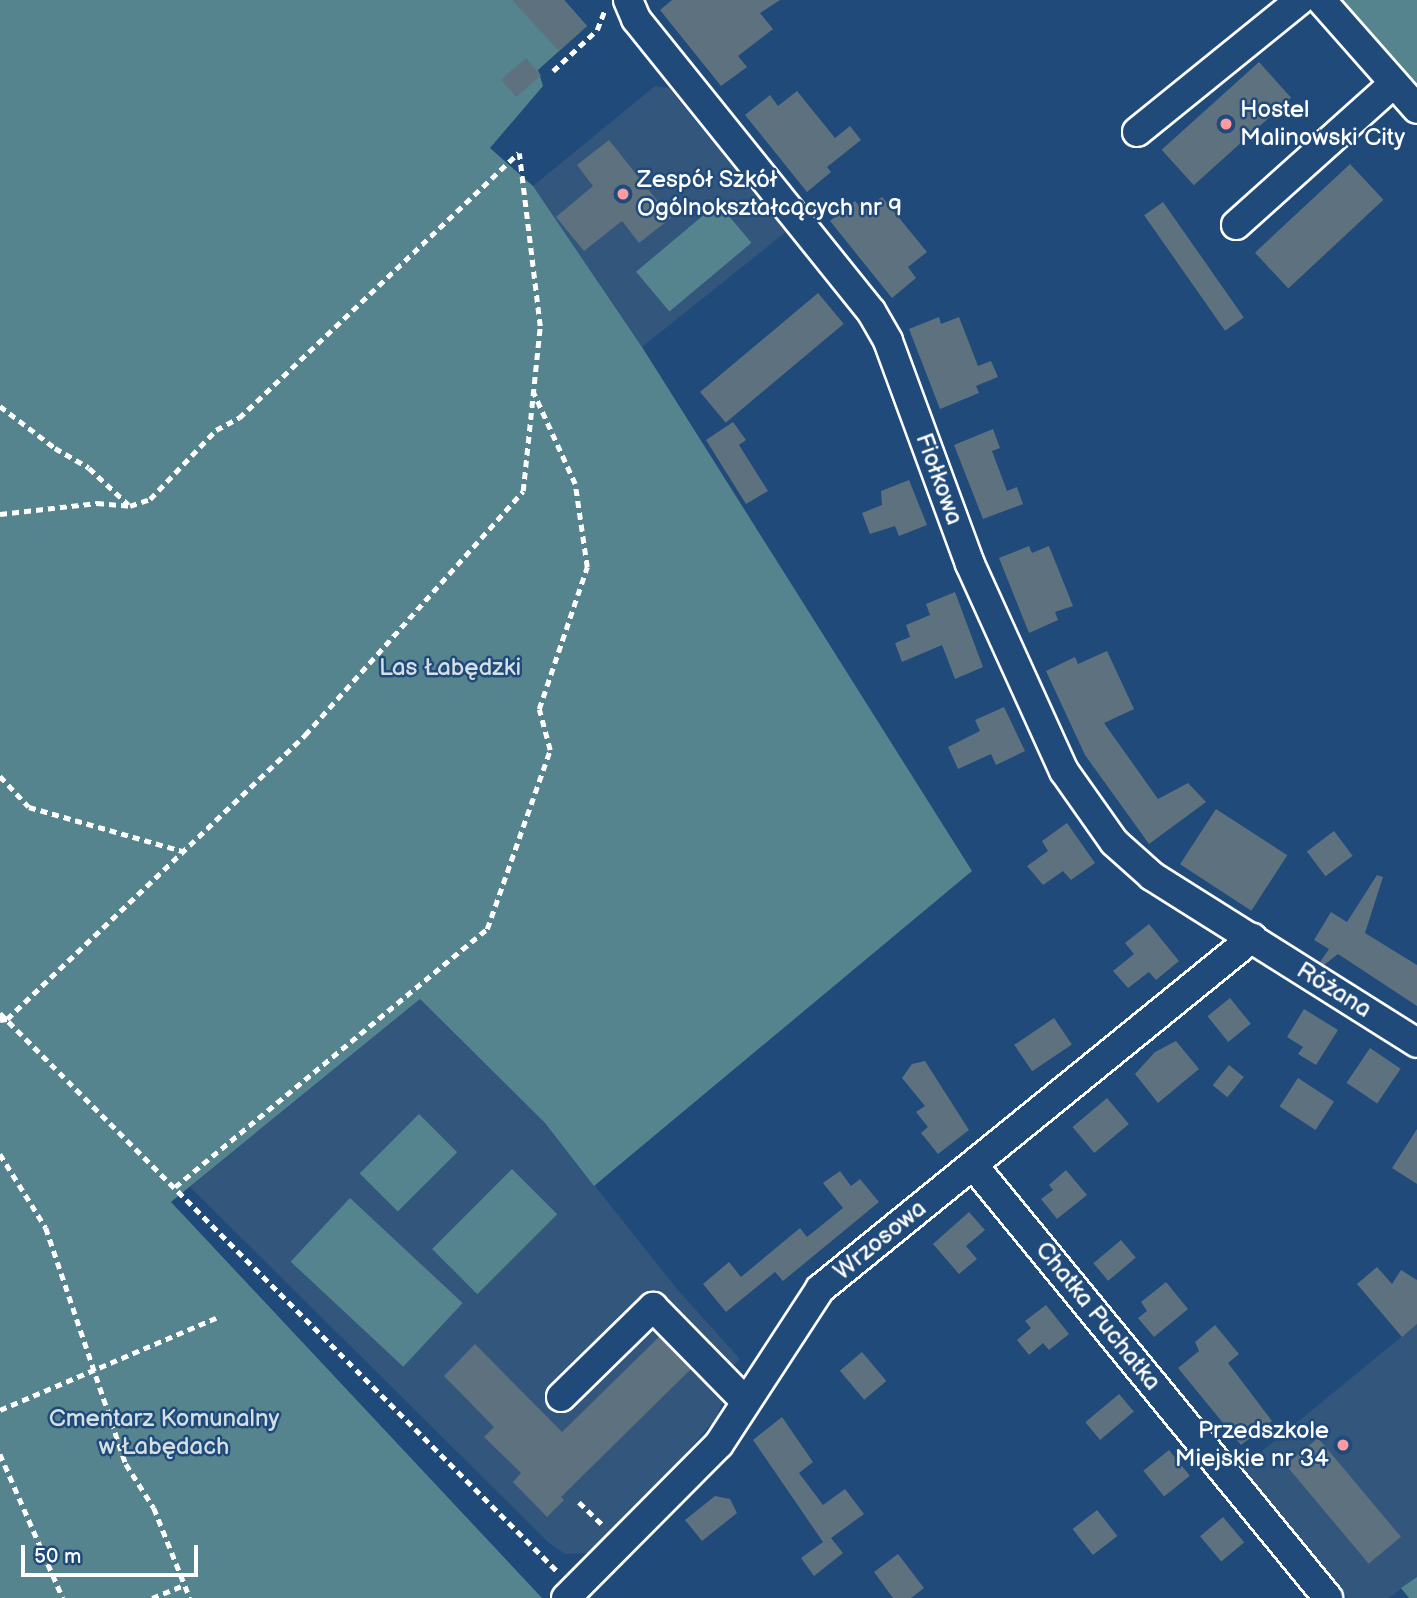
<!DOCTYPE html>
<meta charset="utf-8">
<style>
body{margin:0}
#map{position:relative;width:1417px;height:1598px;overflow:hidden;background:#1f4a7a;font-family:"Balsamiq Sans",sans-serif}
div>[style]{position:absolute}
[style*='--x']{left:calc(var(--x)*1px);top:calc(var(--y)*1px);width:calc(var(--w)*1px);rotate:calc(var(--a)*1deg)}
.built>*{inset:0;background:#32567c}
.green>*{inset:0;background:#55848e;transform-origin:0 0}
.building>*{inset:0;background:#5e717f;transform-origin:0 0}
.path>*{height:4.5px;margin-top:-2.25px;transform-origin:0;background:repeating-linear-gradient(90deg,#fff 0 7px,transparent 0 12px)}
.roads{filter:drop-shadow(2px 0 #fff) drop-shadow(-2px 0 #fff) drop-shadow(0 2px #fff) drop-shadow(0 -2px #fff)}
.minor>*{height:28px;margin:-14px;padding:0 14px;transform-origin:14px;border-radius:14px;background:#1f4a7a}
.dots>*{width:19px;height:19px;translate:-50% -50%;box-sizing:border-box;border:4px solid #1f4a7a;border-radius:50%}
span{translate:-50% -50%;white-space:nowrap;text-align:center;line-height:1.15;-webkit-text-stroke:5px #1f4a7a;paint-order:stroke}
.poi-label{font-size:24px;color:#fff}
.left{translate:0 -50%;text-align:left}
.right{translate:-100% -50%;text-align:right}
.street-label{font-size:24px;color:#fff}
.park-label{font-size:24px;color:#d4e0e3}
.scale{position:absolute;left:21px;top:1545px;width:177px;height:32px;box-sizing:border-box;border:4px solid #fff;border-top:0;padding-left:9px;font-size:21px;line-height:24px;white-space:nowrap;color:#fff;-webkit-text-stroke:5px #1f4a7a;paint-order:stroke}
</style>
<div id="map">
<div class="built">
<i style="clip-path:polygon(655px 86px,669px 88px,786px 232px,642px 347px,533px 186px)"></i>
<i style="clip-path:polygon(420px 999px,545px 1123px,677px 1289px,740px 1359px,715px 1384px,724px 1396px,717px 1417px,644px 1502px,588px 1553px,565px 1554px,548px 1542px,190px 1187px)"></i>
<i style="clip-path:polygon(1417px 1324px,1417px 1577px,1389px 1598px,1348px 1598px,1240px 1469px)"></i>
</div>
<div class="green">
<i style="clip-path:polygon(0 0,564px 0,587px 26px,538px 70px,543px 86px,490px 148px,533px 186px,642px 347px,972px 871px,594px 1186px,545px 1123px,420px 999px,171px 1202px,542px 1598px,0 1598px)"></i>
<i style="clip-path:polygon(1331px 0,1417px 0,1417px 96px)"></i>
<i style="left:718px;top:203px;width:52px;height:107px;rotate:50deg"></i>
<i style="left:419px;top:1114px;width:54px;height:84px;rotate:45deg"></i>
<i style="left:512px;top:1169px;width:64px;height:113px;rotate:45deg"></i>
<i style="left:350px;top:1198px;width:154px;height:87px;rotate:43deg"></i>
<i style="clip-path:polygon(1417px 1577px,1417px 1598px,1409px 1598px,1401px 1588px)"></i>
</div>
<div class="building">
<i style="clip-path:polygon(512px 0,564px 0,587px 26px,559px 51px)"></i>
<i style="clip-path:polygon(672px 0,780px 0,760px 13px,773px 29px,738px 56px,747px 67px,721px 86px,660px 10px)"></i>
<i style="left:526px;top:58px;width:23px;height:33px;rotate:49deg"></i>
<i style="left:1259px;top:62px;width:48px;height:131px;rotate:48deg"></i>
<i style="clip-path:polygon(797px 91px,835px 138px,850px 126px,861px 140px,827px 167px,831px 172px,807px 192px,745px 115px,770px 95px,778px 106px)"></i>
<i style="clip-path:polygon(609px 140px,671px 218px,639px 243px,622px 221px,584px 251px,556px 217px,593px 186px,577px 165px)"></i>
<i style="left:1350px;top:164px;width:49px;height:130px;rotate:47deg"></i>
<i style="clip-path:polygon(882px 197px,927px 252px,908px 267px,916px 278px,892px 298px,830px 221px,855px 201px,863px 211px)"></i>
<i style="left:1163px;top:202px;width:141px;height:23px;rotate:55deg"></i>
<i style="left:818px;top:293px;width:40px;height:154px;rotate:50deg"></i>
<i style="clip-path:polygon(939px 317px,941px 324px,959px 317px,978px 366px,991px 361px,998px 377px,976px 386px,979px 393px,940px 409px,909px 329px)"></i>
<i style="clip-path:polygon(733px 422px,746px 440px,739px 445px,768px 491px,746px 504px,706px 440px)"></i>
<i style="clip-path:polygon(993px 429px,1000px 448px,992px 451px,1007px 491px,1017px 487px,1023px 504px,983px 519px,954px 445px)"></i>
<i style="clip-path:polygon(909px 480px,927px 525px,899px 536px,895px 526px,870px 534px,862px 513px,882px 505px,881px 491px)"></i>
<i style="clip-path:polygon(1029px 546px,1032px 553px,1049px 546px,1073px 606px,1055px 612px,1058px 620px,1029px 633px,999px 558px)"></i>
<i style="clip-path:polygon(955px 592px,983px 667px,955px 679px,942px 645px,902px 662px,895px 643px,910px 637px,906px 625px,930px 615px,926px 604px)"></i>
<i style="clip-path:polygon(1107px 651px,1134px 709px,1104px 723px,1158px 799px,1188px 783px,1206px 802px,1149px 844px,1085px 755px,1046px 671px,1075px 657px,1078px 664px)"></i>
<i style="clip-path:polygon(1004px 707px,1025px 751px,996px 765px,991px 754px,958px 769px,948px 747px,980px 731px,975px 720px)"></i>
<i style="left:1216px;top:809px;width:85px;height:66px;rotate:33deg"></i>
<i style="clip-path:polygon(1067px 823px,1095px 863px,1071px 880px,1063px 871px,1043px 885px,1027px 866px,1048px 851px,1042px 841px)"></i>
<i style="left:1334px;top:831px;width:31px;height:34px;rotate:53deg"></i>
<i style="clip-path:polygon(1377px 875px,1383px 877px,1365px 933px,1417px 965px,1417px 1006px,1338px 954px,1324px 965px,1320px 962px,1329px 949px,1314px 940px,1331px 912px,1347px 922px)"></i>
<i style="clip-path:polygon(1149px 924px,1179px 961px,1156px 980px,1149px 972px,1128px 988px,1113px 971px,1134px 954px,1125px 943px)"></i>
<i style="left:1230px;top:998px;width:33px;height:29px;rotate:51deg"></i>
<i style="clip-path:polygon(1304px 1009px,1338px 1030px,1316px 1065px,1298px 1054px,1303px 1047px,1287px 1037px)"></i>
<i style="left:1054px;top:1018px;width:32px;height:48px;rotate:56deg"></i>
<i style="clip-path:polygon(1176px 1041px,1199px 1069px,1158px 1103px,1135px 1074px,1155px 1052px)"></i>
<i style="left:1370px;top:1048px;width:37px;height:42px;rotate:34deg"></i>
<i style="clip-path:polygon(925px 1061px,969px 1130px,938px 1154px,921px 1133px,928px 1127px,916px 1112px,925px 1106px,902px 1078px,912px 1064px)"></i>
<i style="left:1229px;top:1065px;width:19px;height:26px;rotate:39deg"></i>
<i style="left:1298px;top:1078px;width:43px;height:34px;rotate:33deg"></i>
<i style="left:1107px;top:1098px;width:34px;height:45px;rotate:50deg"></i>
<i style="clip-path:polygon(1417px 1129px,1417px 1184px,1392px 1168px)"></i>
<i style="clip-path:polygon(1066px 1170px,1087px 1195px,1057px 1219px,1041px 1199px,1053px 1190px,1049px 1185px)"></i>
<i style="clip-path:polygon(840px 1171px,851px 1186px,860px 1179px,879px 1202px,783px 1281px,775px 1272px,726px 1312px,703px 1284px,729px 1262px,741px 1277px,800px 1228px,807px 1237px,843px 1208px,823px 1183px)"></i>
<i style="clip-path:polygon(969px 1212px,985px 1230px,966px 1246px,977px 1259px,959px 1274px,933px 1244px)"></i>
<i style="left:1121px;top:1240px;width:23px;height:36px;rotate:50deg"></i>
<i style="clip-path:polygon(1377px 1267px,1392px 1284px,1401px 1270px,1417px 1280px,1417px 1324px,1402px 1337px,1357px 1284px)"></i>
<i style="clip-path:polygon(1166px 1282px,1188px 1309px,1154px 1337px,1138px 1318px,1147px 1311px,1141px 1302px)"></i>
<i style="clip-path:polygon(1046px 1305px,1069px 1334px,1049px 1350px,1043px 1343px,1029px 1355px,1017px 1340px,1031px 1328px,1025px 1321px)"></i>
<i style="clip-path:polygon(1215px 1325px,1239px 1354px,1228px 1363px,1272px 1421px,1241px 1445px,1178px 1368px,1199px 1351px,1195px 1342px)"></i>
<i style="clip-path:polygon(659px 1337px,691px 1369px,561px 1497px,564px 1500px,547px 1517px,513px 1482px,521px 1473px,484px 1437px,494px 1427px,444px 1376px,475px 1344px,562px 1432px)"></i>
<i style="left:862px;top:1352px;width:38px;height:29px;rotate:50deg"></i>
<i style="left:1119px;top:1394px;width:23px;height:44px;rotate:50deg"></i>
<i style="clip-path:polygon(782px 1417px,813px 1462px,799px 1473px,823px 1505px,845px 1489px,864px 1514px,831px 1538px,843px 1553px,814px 1576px,801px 1558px,823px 1542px,753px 1440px)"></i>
<i style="left:1318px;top:1438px;width:129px;height:42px;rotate:50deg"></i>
<i style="left:1169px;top:1450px;width:33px;height:33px;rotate:51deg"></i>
<i style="clip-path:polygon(715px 1496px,730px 1499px,737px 1513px,702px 1541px,685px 1520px)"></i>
<i style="left:1097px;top:1510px;width:33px;height:31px;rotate:52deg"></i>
<i style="left:1223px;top:1517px;width:33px;height:30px;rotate:50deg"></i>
<i style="clip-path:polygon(898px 1554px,924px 1588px,911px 1598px,893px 1598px,874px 1572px)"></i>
</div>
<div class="path">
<i style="--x:553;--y:71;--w:60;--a:-43"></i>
<i style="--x:597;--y:30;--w:22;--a:-69"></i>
<i style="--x:0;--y:406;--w:69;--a:37.4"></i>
<i style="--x:55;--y:448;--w:39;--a:30"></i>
<i style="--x:89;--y:468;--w:54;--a:42.8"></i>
<i style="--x:0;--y:514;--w:98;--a:-6.5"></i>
<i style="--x:97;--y:503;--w:33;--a:5"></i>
<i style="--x:130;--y:506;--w:21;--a:-19"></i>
<i style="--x:150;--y:499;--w:95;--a:-46.3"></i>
<i style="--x:216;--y:430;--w:26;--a:-28"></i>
<i style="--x:239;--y:418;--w:385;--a:-43.5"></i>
<i style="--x:0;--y:776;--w:42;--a:46.9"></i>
<i style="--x:29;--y:807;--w:159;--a:16"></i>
<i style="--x:0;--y:1013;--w:788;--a:45.05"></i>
<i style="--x:0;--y:1020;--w:7;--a:-8"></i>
<i style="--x:7;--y:1019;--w:412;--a:-43.6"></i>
<i style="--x:305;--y:735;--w:327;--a:-48.2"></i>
<i style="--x:523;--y:491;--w:166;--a:-84.1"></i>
<i style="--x:540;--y:326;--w:174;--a:-96.9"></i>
<i style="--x:0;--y:1154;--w:87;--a:58.1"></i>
<i style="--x:46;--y:1228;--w:249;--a:71.3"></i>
<i style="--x:126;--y:1464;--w:52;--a:57.5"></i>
<i style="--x:154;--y:1508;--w:97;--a:68.2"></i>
<i style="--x:175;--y:1187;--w:405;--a:-39.6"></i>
<i style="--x:487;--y:929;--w:190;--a:-70.6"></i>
<i style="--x:550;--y:750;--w:42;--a:-105"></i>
<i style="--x:539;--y:709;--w:150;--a:-71.3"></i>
<i style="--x:587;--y:567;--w:84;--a:-98.2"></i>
<i style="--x:575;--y:484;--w:101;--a:-114.5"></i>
<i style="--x:0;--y:1410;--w:235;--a:-23.1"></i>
<i style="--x:0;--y:1454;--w:157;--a:66.4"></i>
<i style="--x:579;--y:1502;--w:35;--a:44"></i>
<i style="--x:152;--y:1598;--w:35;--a:-22"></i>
</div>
<div class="roads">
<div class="minor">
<i style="--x:628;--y:0;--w:21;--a:67"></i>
<i style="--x:636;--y:19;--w:375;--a:51.2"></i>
<i style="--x:871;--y:311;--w:34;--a:60"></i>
<i style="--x:888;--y:341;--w:238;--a:69.8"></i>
<i style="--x:970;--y:564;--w:227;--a:65.6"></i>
<i style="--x:1064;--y:771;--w:87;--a:54.8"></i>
<i style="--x:1114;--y:842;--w:51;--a:41.8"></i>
<i style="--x:1152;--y:876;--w:313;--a:32.2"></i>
<i style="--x:1321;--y:0;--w:145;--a:48.6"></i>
<i style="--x:1137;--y:132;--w:210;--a:-39"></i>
<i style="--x:1236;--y:225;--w:212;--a:-41.9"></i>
<i style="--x:973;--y:1165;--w:560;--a:50.65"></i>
<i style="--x:561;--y:1397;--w:129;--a:-44.4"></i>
<i style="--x:653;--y:1307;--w:132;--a:45.6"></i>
<i style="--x:566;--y:1598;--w:217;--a:-45.2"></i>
<i style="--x:719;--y:1444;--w:185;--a:-56.9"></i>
<i style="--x:820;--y:1289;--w:557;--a:-39.09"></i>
</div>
</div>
<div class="dots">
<i style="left:1226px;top:124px;background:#ff9aa2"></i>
<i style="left:623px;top:194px;background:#ff9aa2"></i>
<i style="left:1343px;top:1445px;background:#ff9aa2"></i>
</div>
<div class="poi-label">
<span class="left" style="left:1240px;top:124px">Hostel<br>Malinowski City</span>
<span class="left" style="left:637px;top:194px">Zespół Szkół<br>Ogólnokształcących nr 9</span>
<span class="right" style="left:1329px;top:1445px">Przedszkole<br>Miejskie nr 34</span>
</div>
<div class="street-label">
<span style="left:939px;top:479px;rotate:70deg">Fiołkowa</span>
<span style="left:1334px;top:990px;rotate:32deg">Różana</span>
<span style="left:880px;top:1240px;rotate:-39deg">Wrzosowa</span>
<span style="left:1098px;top:1316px;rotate:51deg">Chatka Puchatka</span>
</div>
<div class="park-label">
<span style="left:450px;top:668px">Las Łabędzki</span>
<span style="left:164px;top:1433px">Cmentarz Komunalny<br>w Łabędach</span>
</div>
<div class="scale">50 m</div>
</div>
